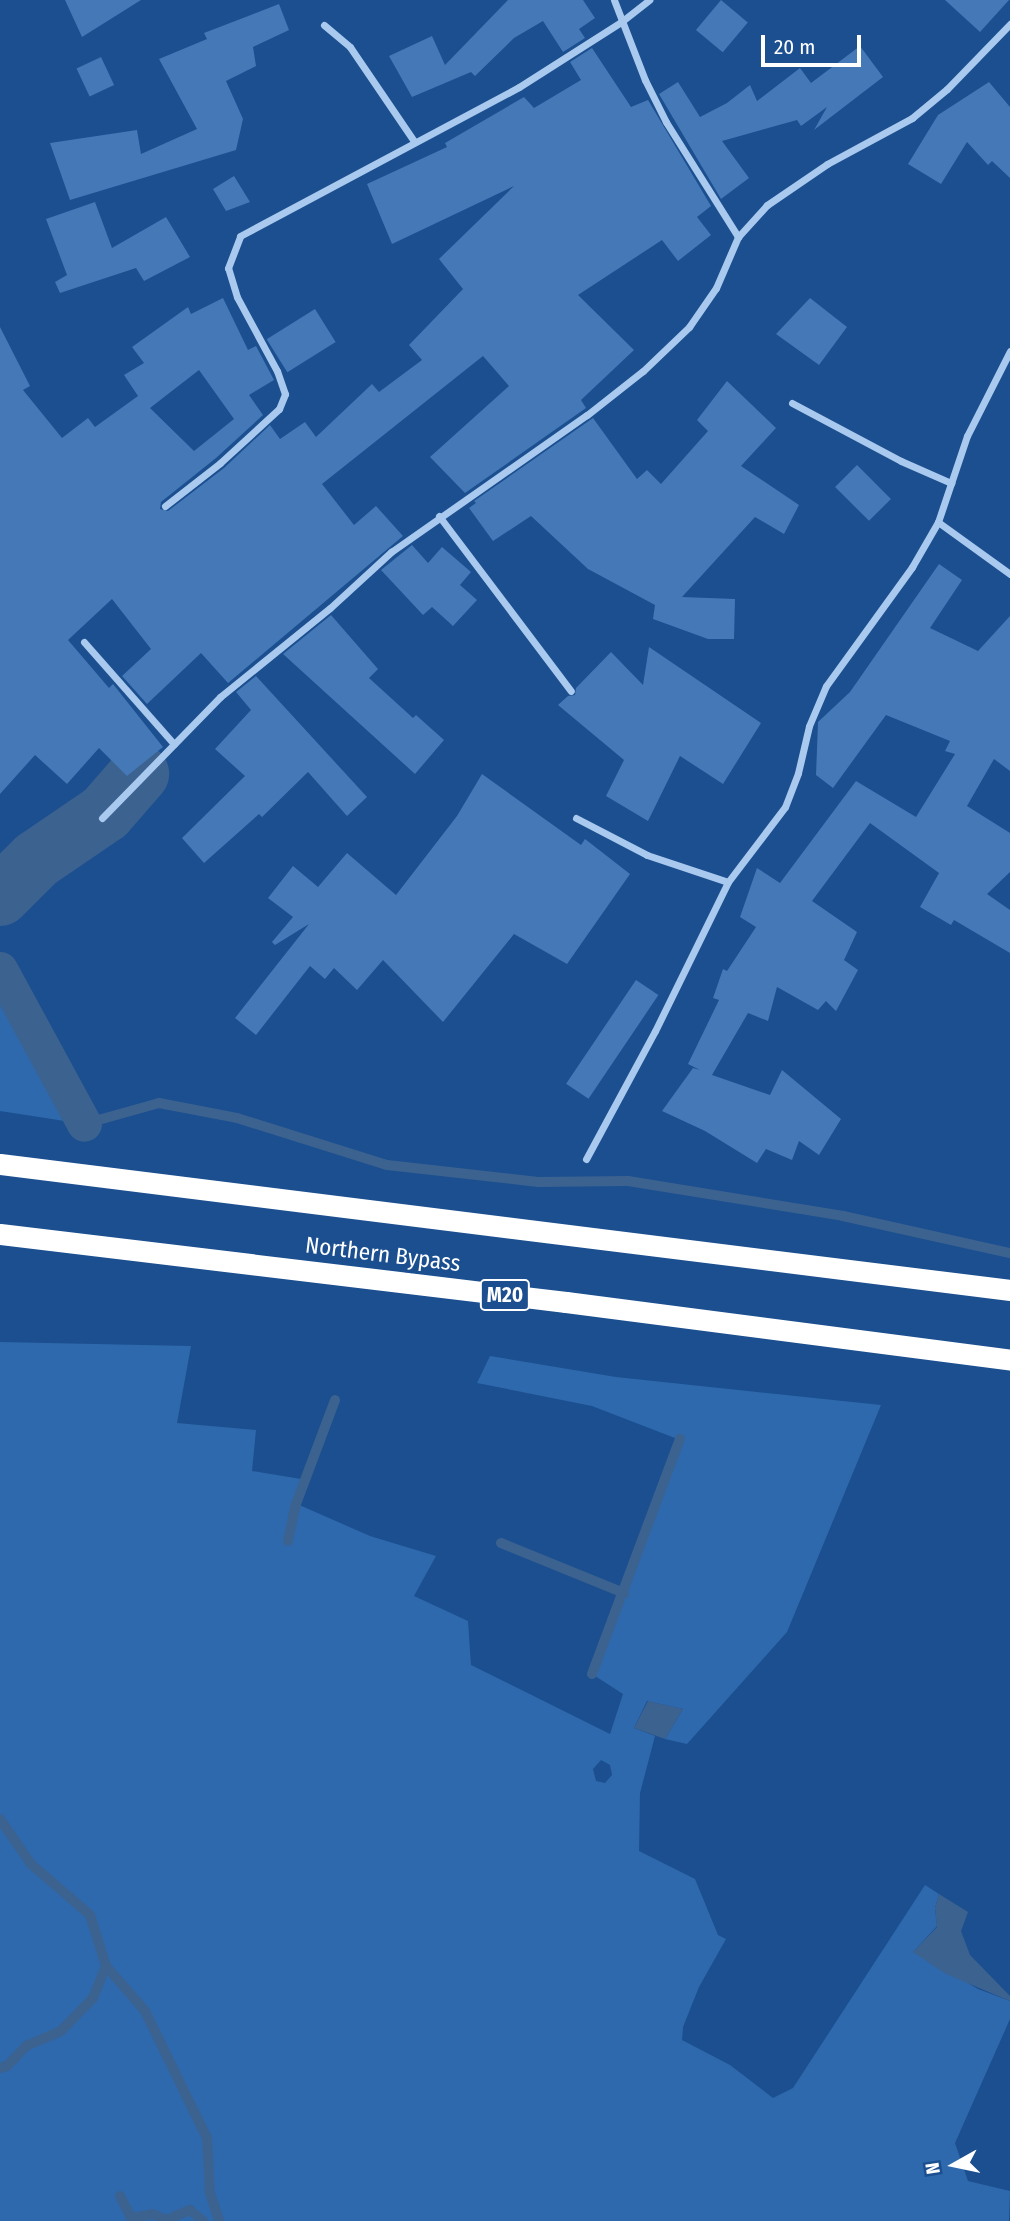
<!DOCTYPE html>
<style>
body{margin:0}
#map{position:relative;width:1010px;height:2221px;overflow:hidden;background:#1b4f8f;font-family:"Fira Sans Condensed",sans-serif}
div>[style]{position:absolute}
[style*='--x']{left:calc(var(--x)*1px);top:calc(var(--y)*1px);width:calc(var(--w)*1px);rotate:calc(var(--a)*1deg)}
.green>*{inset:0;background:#2e69ad}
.water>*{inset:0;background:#3c6290}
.stream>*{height:10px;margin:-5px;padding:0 5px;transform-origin:5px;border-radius:5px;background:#3c6290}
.canal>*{height:35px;margin:-17.5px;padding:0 17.5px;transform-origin:17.5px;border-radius:17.5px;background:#3c6290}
.river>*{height:60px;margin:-30px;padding:0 30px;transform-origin:30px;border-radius:30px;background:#3c6290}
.building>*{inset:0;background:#4478b7;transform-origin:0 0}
.minor>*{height:7px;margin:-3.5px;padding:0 3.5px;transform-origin:3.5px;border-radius:3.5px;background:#a9c9ee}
.motorway>*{height:21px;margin:-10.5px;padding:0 10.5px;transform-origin:10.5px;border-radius:10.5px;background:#fff}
span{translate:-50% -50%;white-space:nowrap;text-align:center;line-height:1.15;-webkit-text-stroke:5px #1b4f8f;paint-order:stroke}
.shield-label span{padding:2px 5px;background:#1b4f8f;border:2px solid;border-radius:5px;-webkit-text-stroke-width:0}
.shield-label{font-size:21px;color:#fff;font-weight:700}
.street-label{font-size:23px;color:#fff}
.north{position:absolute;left:919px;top:2130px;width:70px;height:70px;-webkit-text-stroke:5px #1b4f8f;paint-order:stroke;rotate:261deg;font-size:19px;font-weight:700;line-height:28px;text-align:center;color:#fff}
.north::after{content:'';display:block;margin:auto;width:24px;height:32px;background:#fff;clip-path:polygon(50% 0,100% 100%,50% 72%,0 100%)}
.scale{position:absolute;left:761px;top:35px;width:100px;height:32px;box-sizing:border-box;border:4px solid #fff;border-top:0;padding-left:9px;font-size:21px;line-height:24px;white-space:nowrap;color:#fff;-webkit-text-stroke:5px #1b4f8f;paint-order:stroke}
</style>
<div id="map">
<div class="green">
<i style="clip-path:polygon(0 984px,84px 1124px,0 1111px)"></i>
<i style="clip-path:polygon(evenodd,0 1342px,191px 1346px,177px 1423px,256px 1430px,252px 1471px,301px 1479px,297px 1504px,370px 1536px,436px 1556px,414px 1596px,468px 1621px,471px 1665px,610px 1734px,623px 1694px,592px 1674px,680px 1440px,592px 1406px,477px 1383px,490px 1356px,616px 1377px,881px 1405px,787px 1632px,687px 1744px,665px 1739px,683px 1709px,647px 1701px,634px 1728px,655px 1736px,640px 1793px,639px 1851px,695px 1879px,718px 1935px,726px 1939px,699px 1987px,683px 2027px,682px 2040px,730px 2065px,773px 2098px,793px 2088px,925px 1885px,939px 1894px,935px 1908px,937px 1926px,914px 1951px,978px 1989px,1010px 2001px,1010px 2019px,955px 2143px,968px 2181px,1010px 2191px,1009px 2221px,0 2221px,0 1342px,601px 1760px,610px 1765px,612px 1775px,605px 1783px,596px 1781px,593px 1769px,601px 1760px)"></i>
</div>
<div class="water">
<i style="clip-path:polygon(648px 1701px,683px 1709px,665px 1739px,634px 1728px)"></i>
<i style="clip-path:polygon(939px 1894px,968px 1912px,961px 1931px,970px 1955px,1010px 1996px,1010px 2001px,946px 1974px,913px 1952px,937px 1927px,935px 1908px)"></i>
</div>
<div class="stream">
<i style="--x:84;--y:1124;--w:78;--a:-15.6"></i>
<i style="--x:159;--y:1103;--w:79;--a:10.9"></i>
<i style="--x:237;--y:1118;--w:157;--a:17.4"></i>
<i style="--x:387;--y:1165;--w:152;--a:6.4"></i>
<i style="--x:538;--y:1182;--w:90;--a:-0.6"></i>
<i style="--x:628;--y:1181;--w:218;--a:9.2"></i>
<i style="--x:843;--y:1216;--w:171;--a:12.5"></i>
<i style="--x:288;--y:1541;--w:38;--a:-78"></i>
<i style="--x:296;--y:1504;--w:111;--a:-69.4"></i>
<i style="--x:501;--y:1543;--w:133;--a:22.1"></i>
<i style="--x:592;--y:1674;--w:251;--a:-69.5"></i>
<i style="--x:0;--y:1819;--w:55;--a:55.4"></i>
<i style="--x:31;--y:1864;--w:78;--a:40.8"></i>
<i style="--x:90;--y:1915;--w:53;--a:72.6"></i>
<i style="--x:106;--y:1966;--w:60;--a:49.1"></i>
<i style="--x:145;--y:2011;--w:141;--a:64"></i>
<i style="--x:207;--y:2138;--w:55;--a:86.9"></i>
<i style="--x:210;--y:2193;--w:29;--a:72"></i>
<i style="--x:0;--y:2068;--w:7;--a:-16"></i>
<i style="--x:7;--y:2066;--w:28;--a:-46"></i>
<i style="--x:26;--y:2046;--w:38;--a:-23"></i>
<i style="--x:61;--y:2031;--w:46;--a:-45.9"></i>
<i style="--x:93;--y:1998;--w:35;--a:-68"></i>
<i style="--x:120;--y:2196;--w:25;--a:63"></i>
<i style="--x:131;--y:2218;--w:22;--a:-10"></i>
<i style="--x:153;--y:2214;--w:14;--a:25"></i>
<i style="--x:166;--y:2220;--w:26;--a:-23"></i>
<i style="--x:190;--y:2210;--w:17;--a:40"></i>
</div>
<div class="canal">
<i style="--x:0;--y:969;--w:176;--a:61.5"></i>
</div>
<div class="river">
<i style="--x:0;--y:896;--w:51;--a:-45"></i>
<i style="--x:36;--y:860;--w:83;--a:-34.3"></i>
<i style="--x:105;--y:813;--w:52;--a:-48.9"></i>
</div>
<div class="building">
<i style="clip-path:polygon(65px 0,141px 0,82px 37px)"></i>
<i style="clip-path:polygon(508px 0,583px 0,595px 18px,579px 29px,585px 38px,563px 52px,543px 21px,514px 38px,475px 76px,471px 72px,412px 97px,389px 56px,432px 36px,445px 65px)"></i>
<i style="left:721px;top:0;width:35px;height:39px;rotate:40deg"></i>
<i style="clip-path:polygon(945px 0,1009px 0,980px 32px)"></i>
<i style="clip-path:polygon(279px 4px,289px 30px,253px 47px,256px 66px,226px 81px,243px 119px,236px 150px,70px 200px,50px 143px,137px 130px,141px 154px,197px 129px,159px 59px,207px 39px,204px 33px)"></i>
<i style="clip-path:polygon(860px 46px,883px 77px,814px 130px,827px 107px,801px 126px,797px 120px,722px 141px,749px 178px,721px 199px,659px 94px,678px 82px,700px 117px,727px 103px,750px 85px,757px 101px,800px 68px,811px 83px)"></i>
<i style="clip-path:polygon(evenodd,592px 48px,631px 107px,648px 100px,711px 206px,697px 217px,711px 235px,678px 261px,662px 240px,578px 295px,634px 350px,581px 400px,586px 408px,465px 493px,430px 457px,509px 386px,483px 356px,322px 484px,354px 525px,376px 506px,403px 536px,228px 683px,201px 653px,147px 704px,122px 676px,151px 649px,112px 599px,68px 640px,109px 688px,113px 684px,163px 747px,127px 776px,99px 748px,67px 784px,35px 755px,0 794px,0 327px,30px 386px,23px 390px,62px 438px,88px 418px,95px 427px,138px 396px,124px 375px,144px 363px,132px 347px,188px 307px,191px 314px,223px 298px,248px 350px,256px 346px,274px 380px,249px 395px,263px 415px,216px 458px,161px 502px,160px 509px,168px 511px,224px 468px,270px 425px,280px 439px,305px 422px,316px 437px,372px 384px,379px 392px,422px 360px,409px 345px,463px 289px,439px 259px,514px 186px,392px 244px,367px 184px,447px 147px,445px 143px,524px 97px,534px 108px,581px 80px,570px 62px,592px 48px,199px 370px,234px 419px,194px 451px,150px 408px,199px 370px)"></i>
<i style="left:101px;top:57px;width:31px;height:27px;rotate:65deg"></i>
<i style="clip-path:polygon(989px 82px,1010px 107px,1010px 178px,992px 161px,988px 165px,967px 142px,941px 184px,908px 164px,938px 115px)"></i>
<i style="clip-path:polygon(234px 176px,250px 202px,226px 211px,213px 189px)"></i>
<i style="clip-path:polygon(95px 202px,112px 248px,166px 217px,190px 257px,144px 281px,136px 268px,60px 293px,55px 282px,67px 275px,46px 219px)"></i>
<i style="clip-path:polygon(810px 298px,847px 327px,819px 365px,776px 334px)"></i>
<i style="left:315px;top:309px;width:39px;height:57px;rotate:58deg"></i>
<i style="clip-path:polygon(727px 381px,776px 428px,741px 466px,799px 505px,784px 534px,755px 517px,682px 597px,735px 599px,734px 639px,708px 639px,653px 619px,655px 605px,588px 569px,531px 516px,493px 541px,469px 508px,476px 503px,474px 501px,593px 418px,637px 479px,647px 470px,661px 484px,708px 431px,697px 420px)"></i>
<i style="left:857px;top:465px;width:48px;height:31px;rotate:45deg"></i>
<i style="clip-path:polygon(412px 545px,428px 563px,442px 547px,471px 572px,460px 585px,477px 600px,453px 626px,432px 607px,423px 615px,381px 570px)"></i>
<i style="clip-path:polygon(939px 564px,962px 580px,930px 628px,978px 651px,1010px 616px,1010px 771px,994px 759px,967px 806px,1010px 833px,1010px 872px,987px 894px,1010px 910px,1010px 953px,954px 920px,951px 925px,920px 907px,939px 873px,870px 823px,812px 901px,857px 932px,844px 960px,858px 970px,836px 1011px,826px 1001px,818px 1010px,777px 987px,768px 1021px,748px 1013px,712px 1075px,770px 1095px,782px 1070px,841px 1119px,819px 1155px,799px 1141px,792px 1160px,766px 1149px,757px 1163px,705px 1131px,662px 1111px,693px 1068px,700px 1070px,688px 1064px,719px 1000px,713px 998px,723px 969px,727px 971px,756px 927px,740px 917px,757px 868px,780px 883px,856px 781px,916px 817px,955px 754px,945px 751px,950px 741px,886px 715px,833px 788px,816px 775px,818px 722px,850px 692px)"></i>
<i style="clip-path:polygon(331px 615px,378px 669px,369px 678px,413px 718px,416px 715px,444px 740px,415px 774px,283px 654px)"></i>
<i style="clip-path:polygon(649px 647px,761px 723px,723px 784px,680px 756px,648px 821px,606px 796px,624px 760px,558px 705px,568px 696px,575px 695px,576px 688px,611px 652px,643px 685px)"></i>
<i style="clip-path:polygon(256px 676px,367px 797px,347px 816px,308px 772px,262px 817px,259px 814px,204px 863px,182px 838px,245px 776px,215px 749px,251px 710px,236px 692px)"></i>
<i style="clip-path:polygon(482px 774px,581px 845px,585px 839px,630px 874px,567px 964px,514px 934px,443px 1022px,383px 960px,357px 990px,334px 968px,325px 979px,310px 966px,256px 1035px,235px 1018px,309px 924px,275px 945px,272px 942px,293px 917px,268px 898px,293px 866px,318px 887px,347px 853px,396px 895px,457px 816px)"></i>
<i style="left:636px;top:980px;width:27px;height:125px;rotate:34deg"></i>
</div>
<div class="minor">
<i style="--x:614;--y:0;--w:86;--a:68.8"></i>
<i style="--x:645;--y:80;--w:47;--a:63.4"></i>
<i style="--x:666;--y:122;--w:136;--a:57.9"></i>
<i style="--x:324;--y:25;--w:34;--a:40"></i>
<i style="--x:350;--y:47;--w:114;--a:55.8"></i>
<i style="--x:792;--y:403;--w:123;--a:28"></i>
<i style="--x:901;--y:461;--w:55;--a:23.7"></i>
<i style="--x:165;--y:506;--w:70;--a:-38"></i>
<i style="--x:220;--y:463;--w:80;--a:-42.5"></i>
<i style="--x:279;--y:409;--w:16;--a:-68"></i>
<i style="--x:285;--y:394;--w:24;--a:-109"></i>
<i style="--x:277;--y:371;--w:84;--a:-118.4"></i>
<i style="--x:237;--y:297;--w:30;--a:-107"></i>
<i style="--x:228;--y:268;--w:34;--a:-69"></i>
<i style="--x:240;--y:236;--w:316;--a:-28.1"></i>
<i style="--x:519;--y:87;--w:121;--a:-32.5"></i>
<i style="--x:621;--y:22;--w:36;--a:-38"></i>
<i style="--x:439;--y:516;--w:219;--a:53"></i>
<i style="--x:938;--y:522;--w:89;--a:35.8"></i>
<i style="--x:84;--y:642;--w:136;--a:48.6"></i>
<i style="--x:102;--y:818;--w:169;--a:-45.7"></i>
<i style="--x:220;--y:697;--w:141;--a:-39"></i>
<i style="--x:330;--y:608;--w:83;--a:-42.6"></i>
<i style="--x:391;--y:552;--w:239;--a:-35"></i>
<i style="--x:587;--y:415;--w:71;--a:-38.2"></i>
<i style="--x:643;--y:371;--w:64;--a:-43.7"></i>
<i style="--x:689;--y:327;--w:47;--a:-55.3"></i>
<i style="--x:716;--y:288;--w:56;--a:-66.7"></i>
<i style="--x:738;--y:237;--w:43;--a:-47.8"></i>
<i style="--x:767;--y:205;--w:73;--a:-34.3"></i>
<i style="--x:827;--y:164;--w:97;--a:-28.4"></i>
<i style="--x:912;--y:118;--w:45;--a:-39.6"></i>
<i style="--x:947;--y:89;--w:91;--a:-45.9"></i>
<i style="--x:576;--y:818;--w:80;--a:27.5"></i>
<i style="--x:647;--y:855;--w:85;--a:18.4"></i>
<i style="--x:586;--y:1159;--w:145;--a:-61.7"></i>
<i style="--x:655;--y:1031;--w:166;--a:-63.9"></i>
<i style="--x:728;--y:882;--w:94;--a:-52.8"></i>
<i style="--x:785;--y:807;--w:36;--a:-69"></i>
<i style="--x:798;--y:773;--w:48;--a:-76.8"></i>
<i style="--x:809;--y:726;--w:43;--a:-67"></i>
<i style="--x:826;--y:686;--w:147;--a:-54.1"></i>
<i style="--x:912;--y:567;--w:52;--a:-60"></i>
<i style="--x:938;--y:522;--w:91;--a:-71.4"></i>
<i style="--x:967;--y:436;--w:95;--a:-63.2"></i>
</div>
<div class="motorway">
<i style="--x:0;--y:1164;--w:1018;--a:7.11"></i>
<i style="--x:0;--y:1234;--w:570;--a:6.85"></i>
<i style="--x:566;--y:1302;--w:448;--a:7.4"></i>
</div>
<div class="shield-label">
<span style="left:505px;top:1295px">M20</span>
</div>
<div class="street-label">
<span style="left:383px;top:1254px;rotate:7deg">Northern Bypass</span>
</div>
<div class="north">N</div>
<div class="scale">20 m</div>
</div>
